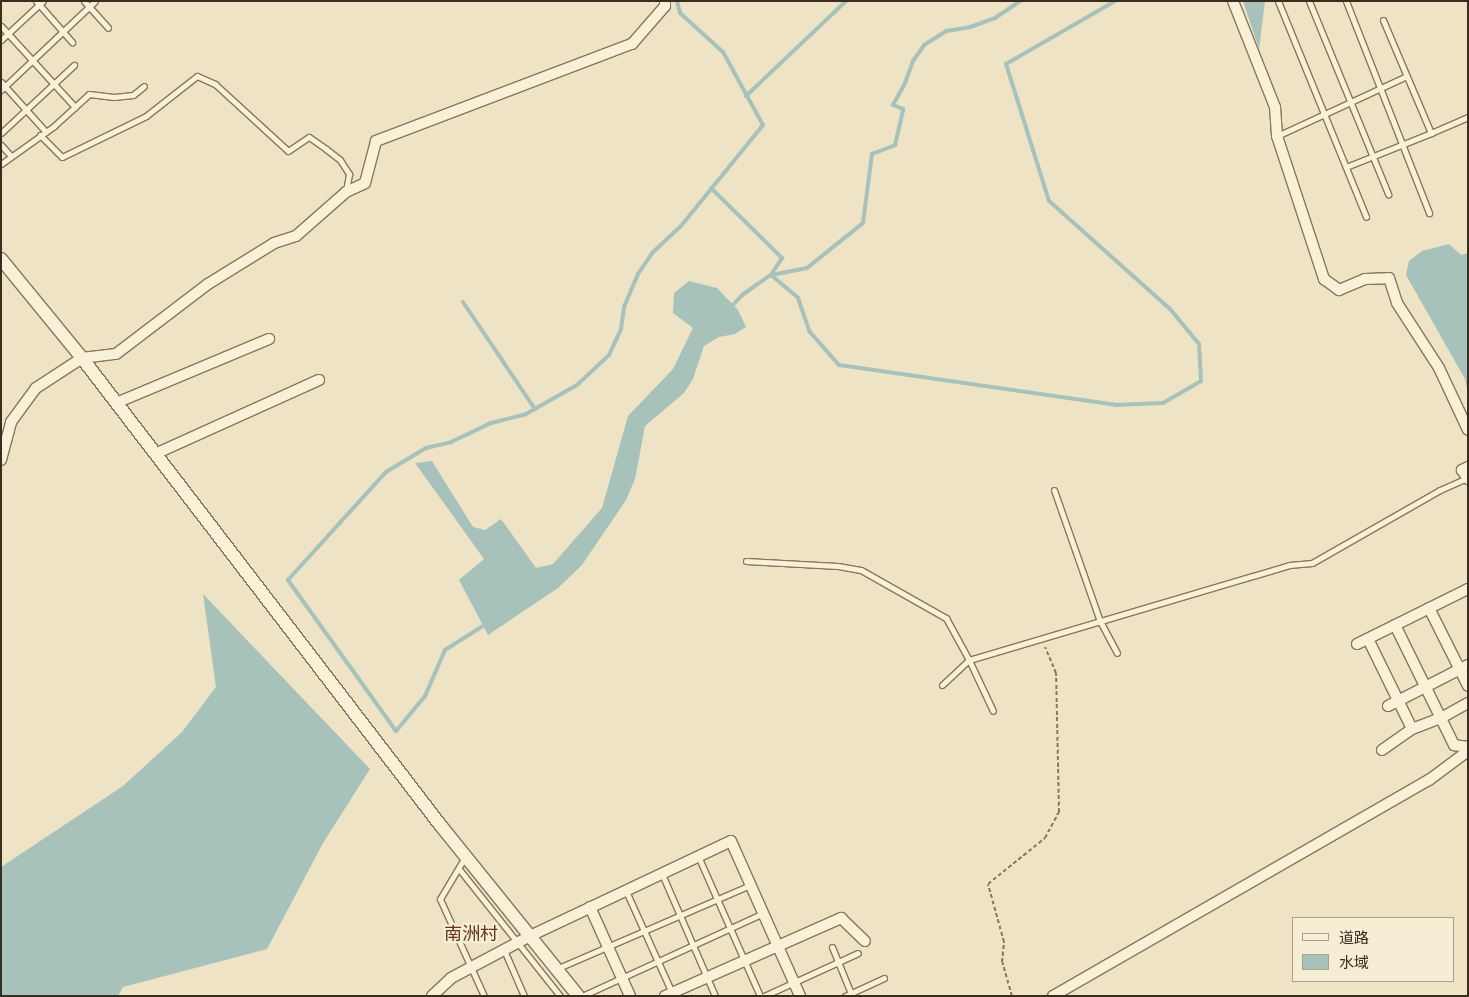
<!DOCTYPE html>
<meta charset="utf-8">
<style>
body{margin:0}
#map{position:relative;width:1469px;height:997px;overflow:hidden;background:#eee4c5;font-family:"Roboto Serif","Noto Sans SC",serif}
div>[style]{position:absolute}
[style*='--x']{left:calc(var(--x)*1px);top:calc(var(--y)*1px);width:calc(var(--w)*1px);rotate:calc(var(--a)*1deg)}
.water>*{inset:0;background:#a7c1bb}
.stream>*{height:4px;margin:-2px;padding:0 2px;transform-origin:2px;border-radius:2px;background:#a7c1bb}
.path>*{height:2px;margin-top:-1px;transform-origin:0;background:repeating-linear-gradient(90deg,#88765b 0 4px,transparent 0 6.5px)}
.roads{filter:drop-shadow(1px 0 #88765b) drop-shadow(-1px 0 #88765b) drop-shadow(0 1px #88765b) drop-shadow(0 -1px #88765b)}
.service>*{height:5px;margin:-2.5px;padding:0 2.5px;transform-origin:2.5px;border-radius:2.5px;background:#f8f1d8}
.minor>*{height:10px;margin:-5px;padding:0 5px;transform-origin:5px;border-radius:5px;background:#f8f1d8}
.tertiary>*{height:12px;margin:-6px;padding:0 6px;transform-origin:6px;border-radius:6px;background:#f8f1d8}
span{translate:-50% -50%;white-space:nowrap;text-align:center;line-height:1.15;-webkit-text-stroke:4.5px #f5eed5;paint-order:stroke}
.quarter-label{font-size:18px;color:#65321f}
.frame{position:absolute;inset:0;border:2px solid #392d1f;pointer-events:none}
.legend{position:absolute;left:1292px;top:917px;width:162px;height:65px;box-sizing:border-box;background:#f5eed5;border:1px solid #aaa18c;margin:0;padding:6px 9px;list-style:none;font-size:15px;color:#392d1f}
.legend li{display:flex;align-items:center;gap:10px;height:25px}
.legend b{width:25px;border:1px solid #aaa18c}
</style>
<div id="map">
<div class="water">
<i style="clip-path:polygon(1243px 1px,1265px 1px,1259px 49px)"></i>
<i style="clip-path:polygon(1449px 244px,1461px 255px,1468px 253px,1468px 394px,1465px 379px,1406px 275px,1409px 261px,1422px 251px)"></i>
<i style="clip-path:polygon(689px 281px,717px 288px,738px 310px,746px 327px,735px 334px,719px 337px,704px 346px,693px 379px,684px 393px,645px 426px,635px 479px,626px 500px,582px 565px,558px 588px,488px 635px,459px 580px,484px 559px,415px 463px,432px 461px,473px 527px,485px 530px,501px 519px,536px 568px,553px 564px,602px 508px,628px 416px,673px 369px,693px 328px,673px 313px,674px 293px)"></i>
<i style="clip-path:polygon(203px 594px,370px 769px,323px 843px,267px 949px,123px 987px,118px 996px,1px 996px,1px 867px,123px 786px,182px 732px,216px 687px)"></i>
</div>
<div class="stream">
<i style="--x:746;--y:96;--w:138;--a:-43.5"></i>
<i style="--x:711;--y:188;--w:100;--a:44.6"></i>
<i style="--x:782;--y:258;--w:20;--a:123"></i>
<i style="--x:771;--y:275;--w:37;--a:-11"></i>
<i style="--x:807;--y:268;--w:72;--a:-38.8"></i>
<i style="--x:863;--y:223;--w:70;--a:-82.6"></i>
<i style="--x:872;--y:154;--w:25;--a:-21"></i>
<i style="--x:895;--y:145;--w:37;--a:-77"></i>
<i style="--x:903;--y:109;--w:11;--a:-158"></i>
<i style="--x:893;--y:105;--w:25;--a:-61"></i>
<i style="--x:905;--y:83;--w:23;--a:-70"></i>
<i style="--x:913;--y:61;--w:19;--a:-55"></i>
<i style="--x:924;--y:45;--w:26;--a:-32"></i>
<i style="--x:946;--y:31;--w:24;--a:-9"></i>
<i style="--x:970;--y:27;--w:27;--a:-20"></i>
<i style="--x:995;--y:18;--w:30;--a:-34"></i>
<i style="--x:463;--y:302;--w:129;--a:56.1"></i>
<i style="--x:731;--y:307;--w:16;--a:-47"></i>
<i style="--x:742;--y:295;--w:35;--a:-35"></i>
<i style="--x:771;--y:275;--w:35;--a:40"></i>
<i style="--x:798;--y:298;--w:36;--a:71"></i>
<i style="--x:810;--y:332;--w:44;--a:48.7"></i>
<i style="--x:839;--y:365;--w:279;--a:8.2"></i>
<i style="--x:1115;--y:405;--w:48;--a:-2.4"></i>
<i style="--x:1163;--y:403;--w:44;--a:-30.1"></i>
<i style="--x:1201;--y:381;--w:37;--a:-93"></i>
<i style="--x:1199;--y:344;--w:45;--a:-129.6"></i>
<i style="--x:1170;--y:309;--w:162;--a:-138.2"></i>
<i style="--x:1049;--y:201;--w:144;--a:-107.4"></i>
<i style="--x:1006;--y:64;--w:126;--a:-30"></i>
<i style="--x:486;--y:624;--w:49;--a:147.6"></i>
<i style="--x:445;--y:650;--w:50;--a:113.5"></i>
<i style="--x:425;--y:696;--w:45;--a:129.6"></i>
<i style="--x:396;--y:731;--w:186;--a:-125.6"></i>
<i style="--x:288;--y:580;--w:146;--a:-47.8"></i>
<i style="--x:386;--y:472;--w:47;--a:-31"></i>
<i style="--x:426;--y:448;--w:26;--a:-13"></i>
<i style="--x:451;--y:442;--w:44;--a:-25.4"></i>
<i style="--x:491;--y:423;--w:36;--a:-14"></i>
<i style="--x:526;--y:414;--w:59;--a:-29.6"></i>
<i style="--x:577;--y:385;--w:44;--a:-43.2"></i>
<i style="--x:609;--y:355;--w:29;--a:-65"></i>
<i style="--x:621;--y:329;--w:22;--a:-82"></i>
<i style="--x:624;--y:307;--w:36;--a:-67"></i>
<i style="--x:638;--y:274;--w:25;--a:-56"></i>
<i style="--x:652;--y:253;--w:40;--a:-43"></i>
<i style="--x:681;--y:226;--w:130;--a:-50.9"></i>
<i style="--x:763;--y:125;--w:83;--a:-118.7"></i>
<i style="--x:723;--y:52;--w:58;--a:-137.8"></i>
<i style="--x:680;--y:13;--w:12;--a:-104"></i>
</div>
<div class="path">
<i style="--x:1012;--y:996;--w:35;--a:-106"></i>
<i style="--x:1002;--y:962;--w:20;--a:-84"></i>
<i style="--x:1004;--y:942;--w:60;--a:-105.4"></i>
<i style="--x:988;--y:884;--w:73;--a:-38.9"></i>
<i style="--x:1045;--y:838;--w:30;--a:-62"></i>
<i style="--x:1059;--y:812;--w:139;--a:-91.2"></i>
<i style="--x:1056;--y:673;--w:28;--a:-113"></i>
</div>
<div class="roads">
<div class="service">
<i style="--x:36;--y:1;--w:55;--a:48.7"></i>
<i style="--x:84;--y:1;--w:36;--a:48"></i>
<i style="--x:1278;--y:1;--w:233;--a:67.8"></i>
<i style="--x:1309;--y:1;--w:209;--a:67.7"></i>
<i style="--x:1346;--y:1;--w:228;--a:68.6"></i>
<i style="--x:1383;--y:20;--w:123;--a:67"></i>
<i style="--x:1431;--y:133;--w:40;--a:-23.4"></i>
<i style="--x:1;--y:26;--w:110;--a:47.6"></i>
<i style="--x:1;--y:40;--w:57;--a:-42.9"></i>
<i style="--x:1;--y:82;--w:67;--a:48"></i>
<i style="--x:1;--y:90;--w:129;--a:-43.4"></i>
<i style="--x:1;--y:133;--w:100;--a:-43"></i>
<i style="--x:40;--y:135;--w:31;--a:45"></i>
<i style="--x:62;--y:157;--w:93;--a:-26"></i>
<i style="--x:146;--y:116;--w:65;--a:-38.1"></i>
<i style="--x:197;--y:76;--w:20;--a:24"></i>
<i style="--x:215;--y:84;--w:99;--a:42.5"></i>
<i style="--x:288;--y:151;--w:25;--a:-34"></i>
<i style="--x:309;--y:137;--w:21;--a:35"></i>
<i style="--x:326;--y:149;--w:18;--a:38"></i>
<i style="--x:340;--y:160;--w:17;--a:57"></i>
<i style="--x:349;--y:174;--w:17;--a:100"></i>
<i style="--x:1277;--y:136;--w:143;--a:-24.8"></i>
<i style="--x:1;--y:145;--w:15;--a:48"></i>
<i style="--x:1;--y:164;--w:65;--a:-35.6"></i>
<i style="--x:54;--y:126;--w:47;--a:-42.4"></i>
<i style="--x:89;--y:94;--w:25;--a:7"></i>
<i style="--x:114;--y:97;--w:19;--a:-6"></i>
<i style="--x:133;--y:95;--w:14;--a:-39"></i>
<i style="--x:1346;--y:167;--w:92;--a:-21.8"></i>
<i style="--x:1054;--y:490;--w:139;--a:70.7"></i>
<i style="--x:1100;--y:621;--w:36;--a:62"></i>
<i style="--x:746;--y:561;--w:92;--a:3.1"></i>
<i style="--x:838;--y:566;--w:23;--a:10"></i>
<i style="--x:861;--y:570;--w:98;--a:29.5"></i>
<i style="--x:946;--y:618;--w:48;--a:61.3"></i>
<i style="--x:969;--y:660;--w:334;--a:-16.5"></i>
<i style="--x:1289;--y:565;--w:23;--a:-5"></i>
<i style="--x:1312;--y:563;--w:147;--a:-29.7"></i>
<i style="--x:1440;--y:490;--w:30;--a:-24"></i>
<i style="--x:942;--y:685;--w:37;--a:-43"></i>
<i style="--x:969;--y:660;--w:56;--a:64.8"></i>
<i style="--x:698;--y:856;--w:153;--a:66.1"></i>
<i style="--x:465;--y:857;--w:49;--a:120.8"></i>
<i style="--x:440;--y:899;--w:107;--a:65.6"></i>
<i style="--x:459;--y:869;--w:162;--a:51.5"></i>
<i style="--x:662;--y:874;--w:133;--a:66.5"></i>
<i style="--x:626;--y:891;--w:114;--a:65.7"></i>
<i style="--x:832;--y:947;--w:53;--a:67.8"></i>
<i style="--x:504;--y:950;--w:50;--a:66.5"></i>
<i style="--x:556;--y:969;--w:211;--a:-23.4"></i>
<i style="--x:582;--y:996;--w:199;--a:-24.6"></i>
<i style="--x:764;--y:996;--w:103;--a:-24.6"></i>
<i style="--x:845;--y:996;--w:43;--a:-24.8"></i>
</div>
<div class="minor">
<i style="--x:1233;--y:1;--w:114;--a:68.4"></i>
<i style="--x:1275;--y:107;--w:29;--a:86"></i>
<i style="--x:1277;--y:136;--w:151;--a:71.8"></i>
<i style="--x:1324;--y:279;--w:19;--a:36"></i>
<i style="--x:1339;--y:290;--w:28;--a:-23"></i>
<i style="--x:1365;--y:279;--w:24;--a:-2"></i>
<i style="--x:1389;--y:278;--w:26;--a:72"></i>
<i style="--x:1397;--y:303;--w:77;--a:57.1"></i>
<i style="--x:1439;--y:368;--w:68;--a:64.9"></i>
<i style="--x:116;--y:403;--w:166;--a:-22.7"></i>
<i style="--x:155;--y:454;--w:180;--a:-24.3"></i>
<i style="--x:1;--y:460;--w:39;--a:-75"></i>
<i style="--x:11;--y:422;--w:42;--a:-53.7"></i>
<i style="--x:36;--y:388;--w:55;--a:-33.1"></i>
<i style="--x:82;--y:358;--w:34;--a:-7"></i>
<i style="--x:116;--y:354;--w:116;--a:-37.3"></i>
<i style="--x:208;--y:284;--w:78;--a:-31.8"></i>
<i style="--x:274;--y:243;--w:23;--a:-18"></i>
<i style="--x:296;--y:236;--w:67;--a:-41.3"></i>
<i style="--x:346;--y:192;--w:21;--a:-25"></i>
<i style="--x:365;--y:183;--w:43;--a:-75.3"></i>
<i style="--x:376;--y:141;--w:274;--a:-20.8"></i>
<i style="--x:632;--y:44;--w:50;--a:-49"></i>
<i style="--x:665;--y:6;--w:5;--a:-90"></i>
<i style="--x:1468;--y:467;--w:7;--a:153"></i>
<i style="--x:1462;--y:470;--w:11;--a:56"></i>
<i style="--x:1429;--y:608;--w:87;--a:63.4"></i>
<i style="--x:1395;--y:625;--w:134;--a:63.8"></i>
<i style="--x:1454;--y:745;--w:14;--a:8"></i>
<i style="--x:1368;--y:639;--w:100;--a:63.9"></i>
<i style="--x:1357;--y:644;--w:124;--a:-26.4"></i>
<i style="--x:1388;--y:706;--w:90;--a:-27.1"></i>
<i style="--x:1382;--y:750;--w:37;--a:-35"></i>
<i style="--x:1412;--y:729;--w:31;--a:-21"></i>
<i style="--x:1441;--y:718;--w:31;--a:-29"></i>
<i style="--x:590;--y:907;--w:98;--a:65.8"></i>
<i style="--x:432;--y:996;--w:26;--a:-43"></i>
<i style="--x:451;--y:978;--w:89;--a:-28"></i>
<i style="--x:530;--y:936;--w:222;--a:-25.3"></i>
<i style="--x:731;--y:841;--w:170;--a:66"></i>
<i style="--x:665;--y:996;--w:193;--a:-23.9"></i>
<i style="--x:841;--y:918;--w:33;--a:44"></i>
<i style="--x:1053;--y:996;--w:434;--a:-29.9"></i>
<i style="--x:1429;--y:780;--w:49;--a:-36.6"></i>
</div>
<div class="tertiary">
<i style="--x:1;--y:259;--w:128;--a:50.7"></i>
<i style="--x:82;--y:358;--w:590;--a:52.51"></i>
<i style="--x:441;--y:826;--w:218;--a:51.1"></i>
</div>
</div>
<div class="quarter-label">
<span style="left:471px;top:934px">南洲村</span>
</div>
<div class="frame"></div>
<ul class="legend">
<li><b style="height:6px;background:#f8f1d8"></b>道路</li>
<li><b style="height:14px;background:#a7c1bb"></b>水域</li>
</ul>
</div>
